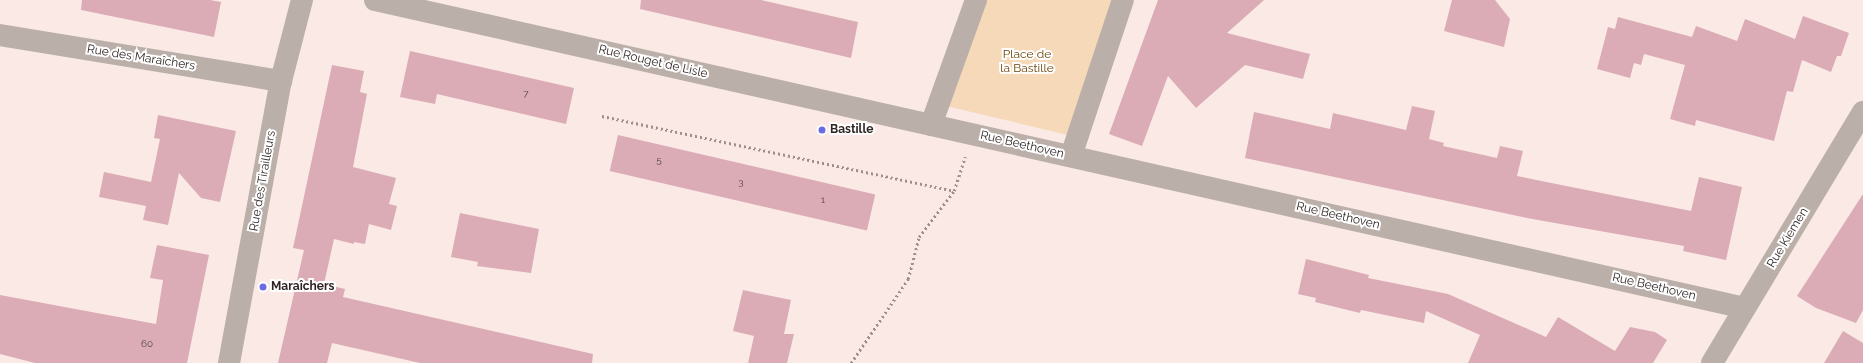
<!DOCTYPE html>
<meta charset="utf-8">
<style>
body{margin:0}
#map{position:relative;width:1863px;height:363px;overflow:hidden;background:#fbe9e6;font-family:Raleway,sans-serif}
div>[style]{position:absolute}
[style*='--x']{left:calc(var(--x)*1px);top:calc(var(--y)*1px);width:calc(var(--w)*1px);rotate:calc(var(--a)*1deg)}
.green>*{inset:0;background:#f6d9b9}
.building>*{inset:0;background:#dbacb5;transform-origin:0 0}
.path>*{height:2.5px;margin-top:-1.25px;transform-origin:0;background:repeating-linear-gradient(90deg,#9d8e8c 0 2px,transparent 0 5px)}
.minor>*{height:22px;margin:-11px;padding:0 11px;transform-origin:11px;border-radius:11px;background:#bbafaa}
.dots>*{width:11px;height:11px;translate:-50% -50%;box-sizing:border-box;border:2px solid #fff;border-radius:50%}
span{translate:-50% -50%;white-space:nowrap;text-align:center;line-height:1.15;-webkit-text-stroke:4px #fff;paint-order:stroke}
.number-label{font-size:10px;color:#5a4648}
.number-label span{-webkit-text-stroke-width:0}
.park-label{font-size:12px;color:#6b4409}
.street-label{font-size:12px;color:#2f2423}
.poi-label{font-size:12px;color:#2f2423;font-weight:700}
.left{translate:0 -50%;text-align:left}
</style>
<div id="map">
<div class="green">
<i style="clip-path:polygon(981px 0,1113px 0,1068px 135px,946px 106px)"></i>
</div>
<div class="building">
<i style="clip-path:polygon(82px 0,210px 0,221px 2px,214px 37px,81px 10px)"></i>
<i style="clip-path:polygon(641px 0,761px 0,858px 22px,851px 58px,640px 9px)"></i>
<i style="clip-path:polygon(1158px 0,1264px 0,1227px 33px,1310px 54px,1303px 79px,1245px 65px,1196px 108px,1168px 76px,1142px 146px,1109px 134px)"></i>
<i style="clip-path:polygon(1452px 0,1495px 0,1510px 19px,1504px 47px,1444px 31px)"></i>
<i style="clip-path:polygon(1803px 16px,1849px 33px,1841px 56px,1837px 56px,1831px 72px,1802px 60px,1793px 92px,1787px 91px,1774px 141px,1696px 120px,1695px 126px,1670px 119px,1685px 65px,1644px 54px,1641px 65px,1634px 63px,1630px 78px,1597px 69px,1608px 27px,1615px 29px,1618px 17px,1692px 37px,1696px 26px,1737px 41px,1745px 19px,1795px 39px)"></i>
<i style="clip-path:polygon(410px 51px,574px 88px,566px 124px,437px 94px,435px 104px,400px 97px)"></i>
<i style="clip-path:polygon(332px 65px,364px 71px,360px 92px,367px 94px,353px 167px,396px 178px,389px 204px,397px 206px,391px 230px,369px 224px,365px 244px,354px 242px,354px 244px,334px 239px,324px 284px,345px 289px,343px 297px,593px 354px,592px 363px,420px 363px,332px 343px,327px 363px,278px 363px,304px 250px,293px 248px)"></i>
<i style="clip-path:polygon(1412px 106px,1435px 111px,1429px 139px,1444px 143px,1443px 146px,1497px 158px,1500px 146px,1523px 151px,1517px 176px,1691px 211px,1699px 177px,1742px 187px,1726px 260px,1683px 251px,1684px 246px,1527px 218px,1245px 158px,1254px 112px,1330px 129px,1333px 113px,1406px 130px)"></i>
<i style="clip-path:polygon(158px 115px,236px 131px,220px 202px,201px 198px,179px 173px,168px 225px,143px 220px,146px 206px,99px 197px,104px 172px,151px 182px,160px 139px,154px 138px)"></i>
<i style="left:618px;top:135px;width:264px;height:37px;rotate:13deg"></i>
<i style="clip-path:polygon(1863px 194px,1863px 310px,1856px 323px,1816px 308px,1797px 296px)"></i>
<i style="clip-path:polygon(460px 213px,539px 229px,531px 273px,477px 266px,478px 262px,451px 257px)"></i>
<i style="clip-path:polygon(157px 245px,209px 255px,187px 363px,35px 363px,0 354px,0 295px,156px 324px,163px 280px,150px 278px)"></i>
<i style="clip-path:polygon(1306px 259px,1369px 275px,1368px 278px,1448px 294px,1546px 337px,1558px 317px,1615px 351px,1630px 327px,1655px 332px,1667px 340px,1653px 363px,1468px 363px,1480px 335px,1426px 311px,1424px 323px,1361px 310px,1360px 313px,1315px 302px,1316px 298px,1298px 294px)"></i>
<i style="clip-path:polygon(743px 290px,791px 300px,784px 334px,794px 334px,787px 363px,748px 363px,754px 336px,733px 331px)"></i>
<i style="clip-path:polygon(1843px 331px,1863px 343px,1863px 363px,1824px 363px)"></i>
</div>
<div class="path">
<i style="--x:602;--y:116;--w:360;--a:12"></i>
<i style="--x:851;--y:363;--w:102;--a:-55.8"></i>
<i style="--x:908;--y:279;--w:43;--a:-75.3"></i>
<i style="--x:919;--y:237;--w:58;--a:-52.7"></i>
<i style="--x:954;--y:191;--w:36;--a:-72"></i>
</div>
<div class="minor">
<i style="--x:375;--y:0;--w:1404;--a:12.67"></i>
<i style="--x:0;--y:35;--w:285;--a:9.3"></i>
<i style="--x:931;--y:125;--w:133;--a:-70.2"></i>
<i style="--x:1071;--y:156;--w:164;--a:-71.6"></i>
<i style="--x:229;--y:363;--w:287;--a:-79.6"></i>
<i style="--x:281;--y:81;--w:84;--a:-75.5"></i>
<i style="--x:1712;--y:363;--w:293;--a:-59"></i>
</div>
<div class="dots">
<i style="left:822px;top:130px;background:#6a6be4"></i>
<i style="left:263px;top:287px;background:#6a6be4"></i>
</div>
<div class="number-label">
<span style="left:526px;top:94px">7</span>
<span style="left:659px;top:160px">5</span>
<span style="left:741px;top:182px">3</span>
<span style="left:823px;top:200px">1</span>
<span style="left:147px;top:344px">60</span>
</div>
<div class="park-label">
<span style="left:1027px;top:62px">Place de<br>la Bastille</span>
</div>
<div class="street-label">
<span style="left:141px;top:58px;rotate:9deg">Rue des Maraîchers</span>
<span style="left:653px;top:62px;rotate:13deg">Rue Rouget de Lisle</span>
<span style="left:1022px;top:145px;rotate:13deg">Rue Beethoven</span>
<span style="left:263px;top:181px;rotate:-80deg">Rue des Tirailleurs</span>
<span style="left:1338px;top:216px;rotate:13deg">Rue Beethoven</span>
<span style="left:1788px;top:238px;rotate:-59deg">Rue Kiemen</span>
<span style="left:1654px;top:287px;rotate:13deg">Rue Beethoven</span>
</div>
<div class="poi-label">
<span class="left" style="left:830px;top:130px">Bastille</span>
<span class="left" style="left:271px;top:287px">Maraîchers</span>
</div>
</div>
